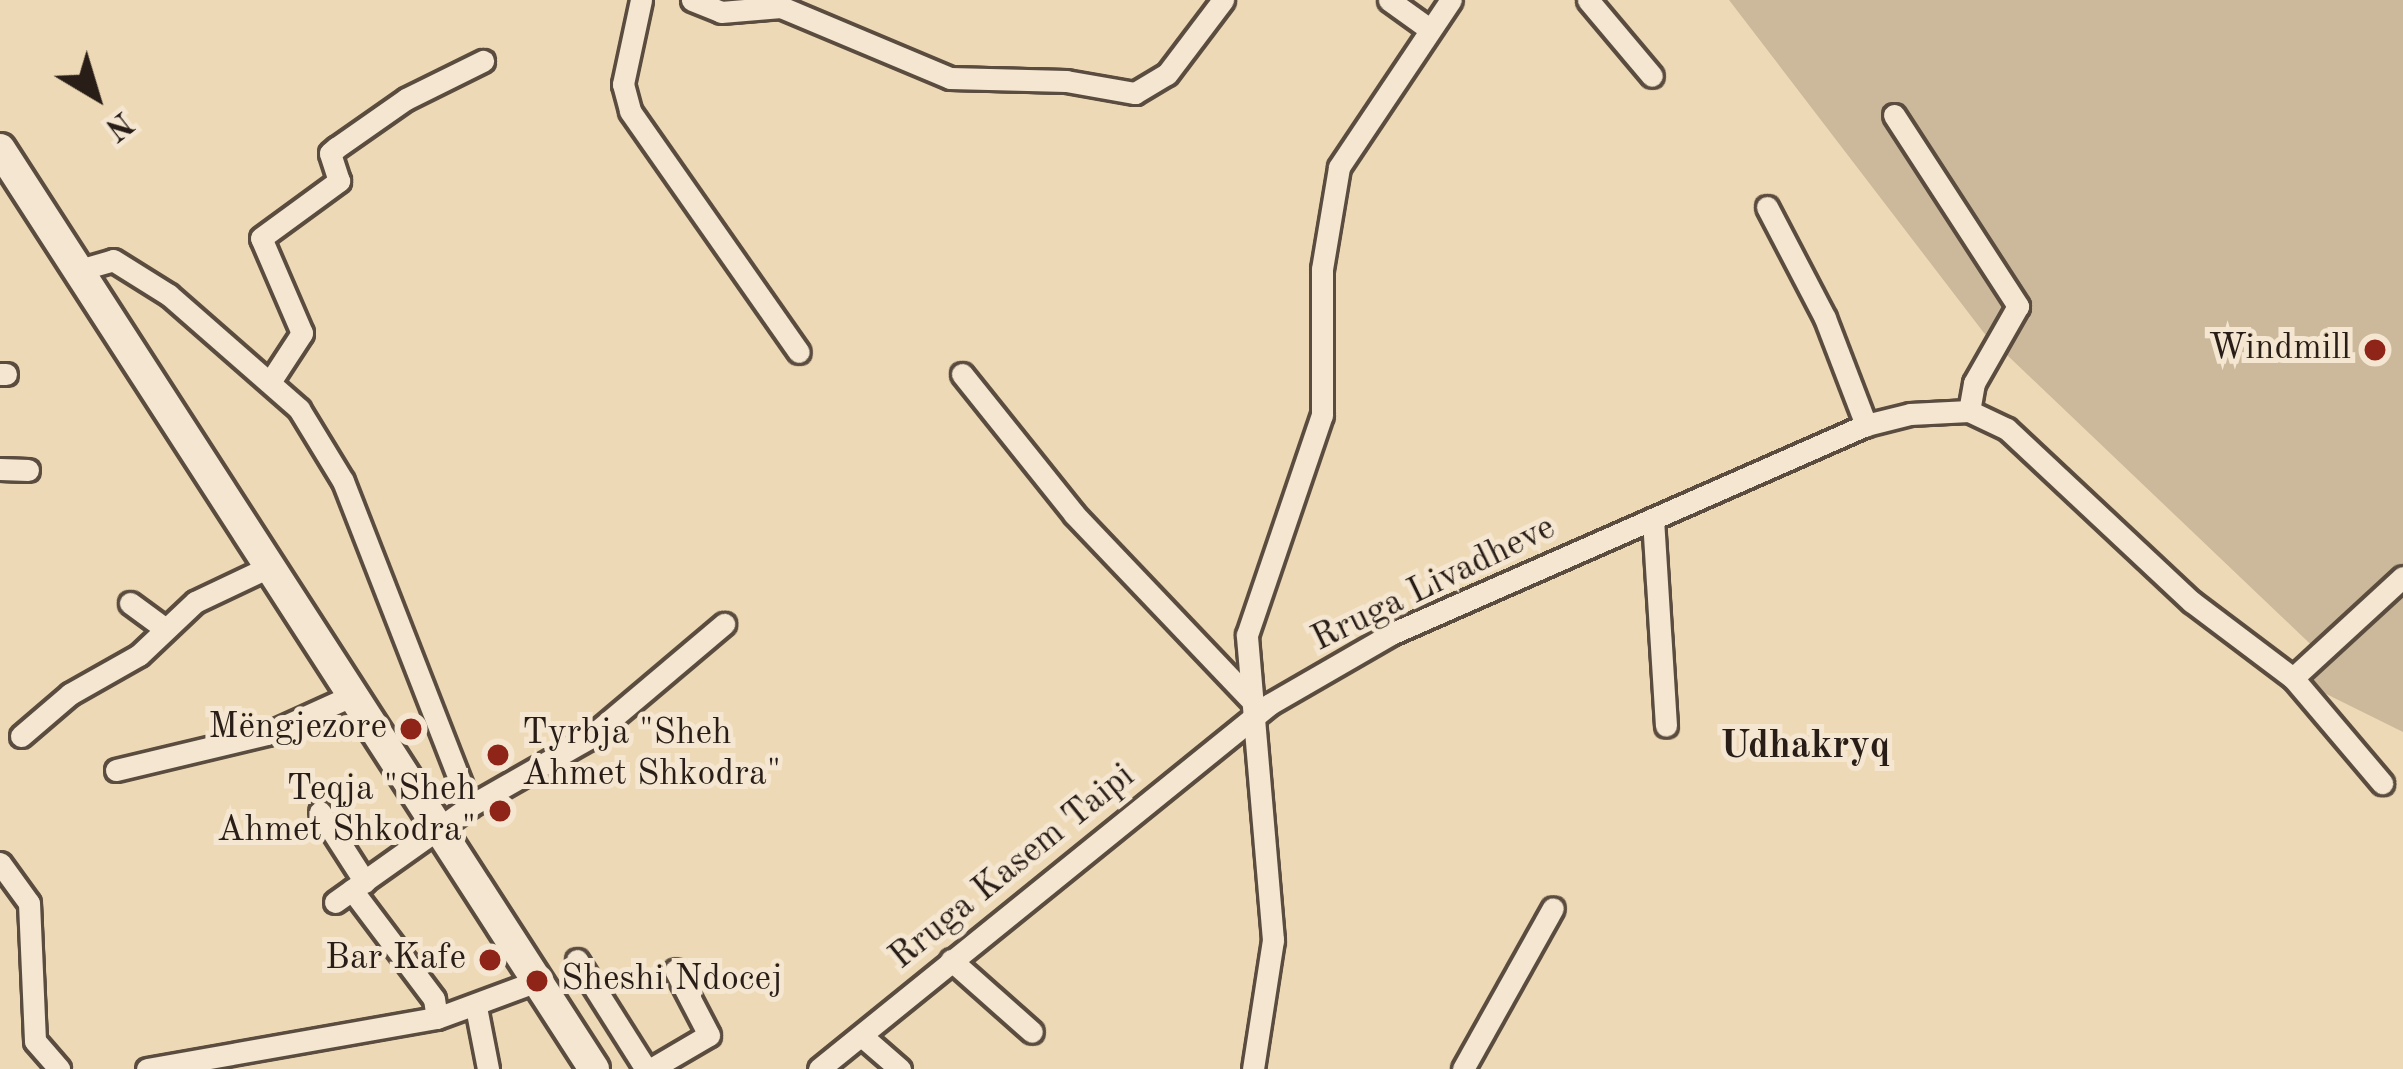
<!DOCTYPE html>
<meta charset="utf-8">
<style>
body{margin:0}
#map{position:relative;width:2403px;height:1069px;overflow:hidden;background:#eed9b6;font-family:"Old Standard TT",serif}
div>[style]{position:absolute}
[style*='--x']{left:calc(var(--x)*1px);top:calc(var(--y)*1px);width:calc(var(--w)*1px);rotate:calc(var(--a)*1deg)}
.green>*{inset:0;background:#ccb99b}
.roads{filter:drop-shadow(3px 0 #5a4c3f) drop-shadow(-3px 0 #5a4c3f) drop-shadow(0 3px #5a4c3f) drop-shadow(0 -3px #5a4c3f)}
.street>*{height:21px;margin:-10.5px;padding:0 10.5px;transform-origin:10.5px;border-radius:10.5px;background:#f4e6d0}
.secondary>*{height:30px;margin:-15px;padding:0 15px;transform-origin:15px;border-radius:15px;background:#f4e6d0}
.dots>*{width:33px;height:33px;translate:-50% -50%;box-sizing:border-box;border:6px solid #f4e6d0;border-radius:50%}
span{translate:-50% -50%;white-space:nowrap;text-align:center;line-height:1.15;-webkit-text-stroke:10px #f4e6d0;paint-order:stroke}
.poi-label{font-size:36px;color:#281d17}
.right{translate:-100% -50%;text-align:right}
.left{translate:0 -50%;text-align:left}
.street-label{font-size:36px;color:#281d17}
.neighbourhood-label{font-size:39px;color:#281d17;font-weight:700}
.north{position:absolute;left:36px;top:36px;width:120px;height:120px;-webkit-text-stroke:9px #f4e6d0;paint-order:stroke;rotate:142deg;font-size:33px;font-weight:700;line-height:48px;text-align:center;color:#281d17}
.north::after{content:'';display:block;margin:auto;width:42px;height:54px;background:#281d17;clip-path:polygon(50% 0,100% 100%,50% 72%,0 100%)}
</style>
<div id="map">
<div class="green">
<i style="clip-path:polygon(1729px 0,2403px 0,2403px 732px,2302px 682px,2326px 659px,1984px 333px)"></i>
</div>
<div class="roads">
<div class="street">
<i style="--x:641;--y:0;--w:86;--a:102.1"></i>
<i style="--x:623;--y:84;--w:28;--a:75"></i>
<i style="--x:630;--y:111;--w:294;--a:55"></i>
<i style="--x:692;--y:0;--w:31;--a:22"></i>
<i style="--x:721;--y:12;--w:60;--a:-4.8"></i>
<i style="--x:781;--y:7;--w:183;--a:22.8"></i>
<i style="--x:950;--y:78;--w:116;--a:1.5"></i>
<i style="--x:1066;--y:81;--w:70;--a:9.9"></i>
<i style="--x:1135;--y:93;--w:37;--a:-31"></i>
<i style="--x:1167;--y:74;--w:93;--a:-52.9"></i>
<i style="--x:1389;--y:0;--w:48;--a:35.7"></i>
<i style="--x:1588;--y:0;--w:99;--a:49.9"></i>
<i style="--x:1894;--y:115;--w:228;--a:57"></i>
<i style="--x:2018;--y:306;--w:89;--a:119.7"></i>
<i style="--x:1974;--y:383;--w:28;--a:100"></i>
<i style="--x:1767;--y:207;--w:125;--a:62.4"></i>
<i style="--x:1825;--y:318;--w:115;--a:69"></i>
<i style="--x:79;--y:270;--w:35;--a:-16"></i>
<i style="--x:113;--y:260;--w:66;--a:32"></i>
<i style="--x:169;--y:295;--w:173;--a:41.2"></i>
<i style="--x:299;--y:409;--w:84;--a:58.6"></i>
<i style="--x:343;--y:481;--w:349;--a:68.7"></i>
<i style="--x:0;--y:374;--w:6;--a:0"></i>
<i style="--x:962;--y:374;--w:179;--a:51.3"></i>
<i style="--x:1074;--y:514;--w:254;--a:46.4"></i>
<i style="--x:272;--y:379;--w:55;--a:-56.9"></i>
<i style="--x:302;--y:333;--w:103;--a:-113.3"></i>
<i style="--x:261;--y:238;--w:97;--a:-36.2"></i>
<i style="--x:339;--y:181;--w:29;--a:-108"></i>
<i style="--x:330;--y:153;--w:8;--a:-40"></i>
<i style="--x:336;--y:148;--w:85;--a:-35"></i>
<i style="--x:406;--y:99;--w:86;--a:-26.3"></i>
<i style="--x:0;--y:469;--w:28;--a:2"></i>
<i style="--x:1653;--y:519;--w:207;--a:86.4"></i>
<i style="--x:130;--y:603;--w:42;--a:36.3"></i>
<i style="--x:2293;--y:678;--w:149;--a:-42.6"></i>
<i style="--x:21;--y:736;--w:65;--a:-40.6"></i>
<i style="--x:70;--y:694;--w:79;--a:-29.5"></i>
<i style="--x:139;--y:655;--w:77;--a:-43.4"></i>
<i style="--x:195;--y:602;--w:84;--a:-25.3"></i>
<i style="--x:116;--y:770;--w:155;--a:-13.4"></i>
<i style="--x:267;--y:734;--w:92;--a:-24.3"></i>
<i style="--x:320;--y:812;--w:83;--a:57.3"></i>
<i style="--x:0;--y:863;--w:49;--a:54.1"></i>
<i style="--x:29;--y:903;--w:138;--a:87.5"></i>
<i style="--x:35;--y:1041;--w:37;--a:49"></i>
<i style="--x:352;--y:890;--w:136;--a:53"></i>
<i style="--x:434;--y:999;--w:19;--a:81"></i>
<i style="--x:335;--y:902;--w:166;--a:-35.4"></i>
<i style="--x:470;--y:806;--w:137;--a:-29.7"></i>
<i style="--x:589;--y:738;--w:177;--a:-40.2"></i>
<i style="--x:577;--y:960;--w:129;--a:57.7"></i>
<i style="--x:951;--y:960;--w:108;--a:41.6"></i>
<i style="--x:476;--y:1007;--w:63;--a:79"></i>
<i style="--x:863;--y:1037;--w:49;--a:40.9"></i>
<i style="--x:147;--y:1069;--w:294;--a:-10"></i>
<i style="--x:437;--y:1018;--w:107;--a:-20.3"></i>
<i style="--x:651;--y:1069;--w:67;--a:-30.4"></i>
<i style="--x:709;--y:1035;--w:73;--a:-117.6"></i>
<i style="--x:819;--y:1069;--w:580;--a:-38.98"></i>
<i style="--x:1270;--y:704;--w:140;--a:-30"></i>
<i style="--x:1391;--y:634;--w:519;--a:-23.75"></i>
<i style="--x:1866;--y:425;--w:45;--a:-14"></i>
<i style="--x:1910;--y:414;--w:59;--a:-2.9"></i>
<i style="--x:1969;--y:411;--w:42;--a:25.3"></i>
<i style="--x:2007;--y:429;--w:253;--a:43.1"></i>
<i style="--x:2192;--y:602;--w:126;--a:37"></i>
<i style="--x:2293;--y:678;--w:138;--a:49.7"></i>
<i style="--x:1253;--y:1069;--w:131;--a:-81.2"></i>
<i style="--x:1273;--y:940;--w:306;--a:-94.9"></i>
<i style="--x:1247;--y:635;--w:232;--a:-71.2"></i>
<i style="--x:1322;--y:415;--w:146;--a:-90"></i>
<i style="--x:1322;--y:269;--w:103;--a:-80.5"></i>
<i style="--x:1339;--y:167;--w:201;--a:-56.2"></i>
<i style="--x:1463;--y:1069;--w:184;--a:-60.8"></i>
</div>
<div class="secondary">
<i style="--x:0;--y:149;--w:1095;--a:57.15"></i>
</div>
</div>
<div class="dots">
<i style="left:2375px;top:350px;background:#8f2418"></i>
<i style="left:411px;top:729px;background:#8f2418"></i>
<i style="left:498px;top:755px;background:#8f2418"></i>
<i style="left:500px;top:811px;background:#8f2418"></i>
<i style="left:490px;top:960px;background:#8f2418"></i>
<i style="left:537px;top:981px;background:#8f2418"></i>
</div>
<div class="poi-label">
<span class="right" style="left:2351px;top:350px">Windmill</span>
<span class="right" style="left:387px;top:729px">Mëngjezore</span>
<span class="left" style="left:522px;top:755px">Tyrbja "Sheh<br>Ahmet Shkodra"</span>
<span class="right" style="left:476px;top:811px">Teqja "Sheh<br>Ahmet Shkodra"</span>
<span class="right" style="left:466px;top:960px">Bar Kafe</span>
<span class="left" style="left:561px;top:981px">Sheshi Ndocej</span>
</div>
<div class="street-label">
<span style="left:1434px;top:585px;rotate:-26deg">Rruga Livadheve</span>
<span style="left:1013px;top:868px;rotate:-39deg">Rruga Kasem Taipi</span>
</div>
<div class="neighbourhood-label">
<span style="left:1805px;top:747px">Udhakryq</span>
</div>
<div class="north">N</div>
</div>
